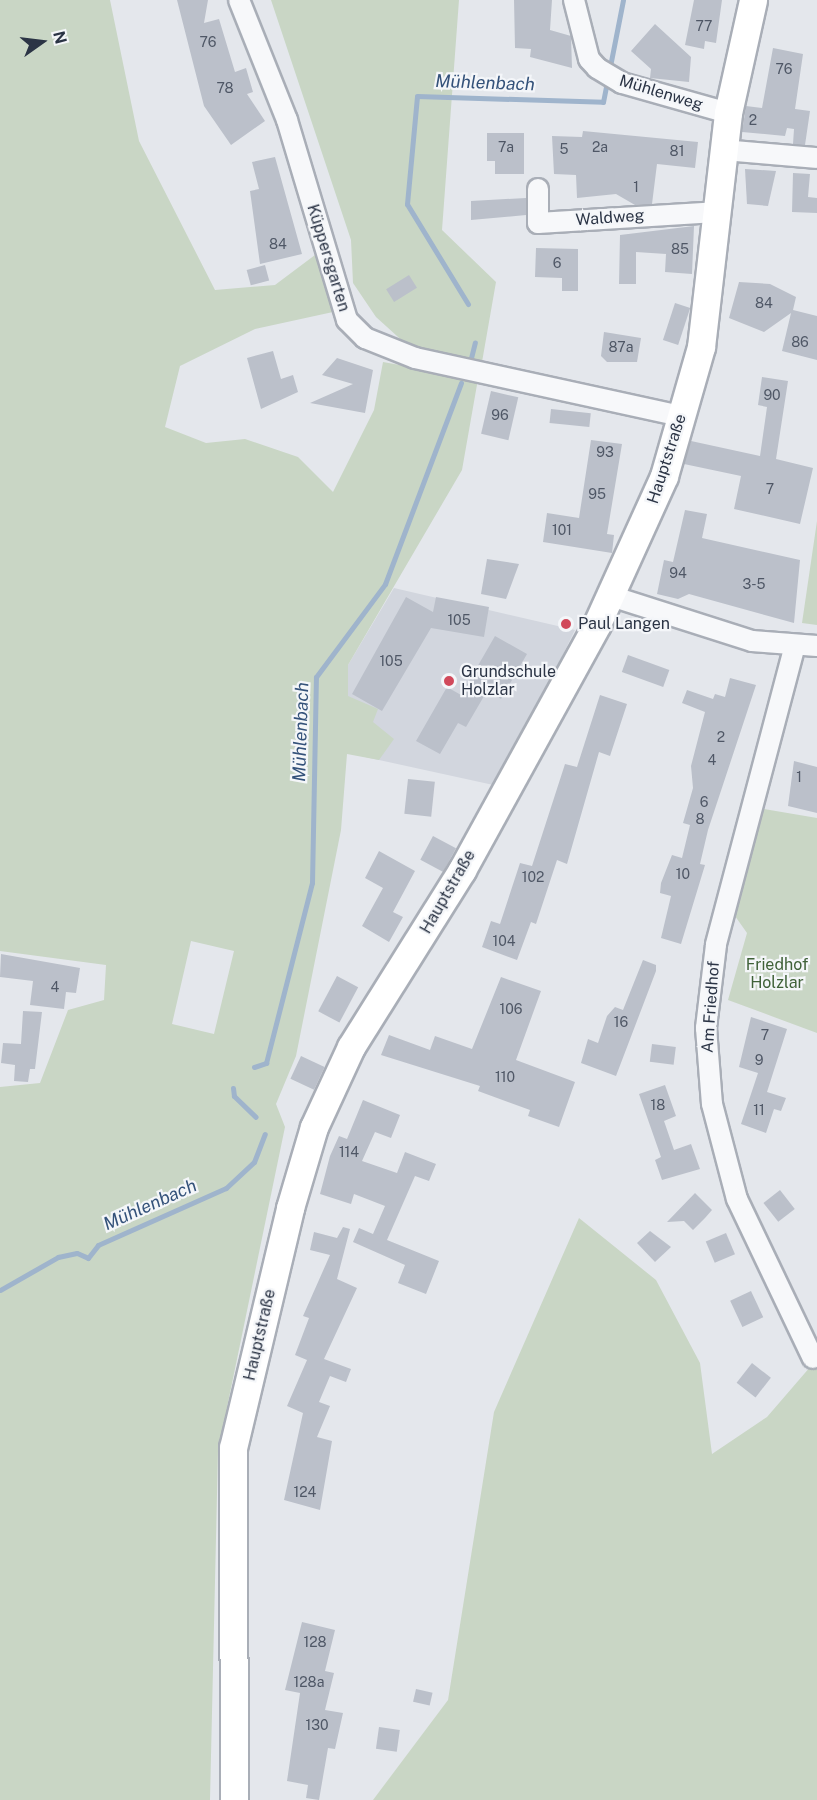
<!DOCTYPE html>
<meta charset="utf-8">
<style>
body{margin:0}
#map{position:relative;width:817px;height:1800px;overflow:hidden;background:#e4e7ec;font-family:"Public Sans",sans-serif}
div>[style]{position:absolute}
[style*='--x']{left:calc(var(--x)*1px);top:calc(var(--y)*1px);width:calc(var(--w)*1px);rotate:calc(var(--a)*1deg)}
.built>*{inset:0;background:#d2d6de}
.green>*{inset:0;background:#c9d6c5}
.stream>*{height:5px;margin:-2.5px;padding:0 2.5px;transform-origin:2.5px;border-radius:2.5px;background:#9fb4cc}
.building>*{inset:0;background:#bbc0ca;transform-origin:0 0}
.roads{filter:drop-shadow(2px 0 #a9aeb7) drop-shadow(-2px 0 #a9aeb7) drop-shadow(0 2px #a9aeb7) drop-shadow(0 -2px #a9aeb7)}
.street>*{height:20px;margin:-10px;padding:0 10px;transform-origin:10px;border-radius:10px;background:#f7f8fa}
.secondary>*{height:27px;margin:-13.5px;padding:0 13.5px;transform-origin:13.5px;border-radius:13.5px;background:#fff}
.dots>*{width:16px;height:16px;translate:-50% -50%;box-sizing:border-box;border:3px solid #f4f6f9;border-radius:50%}
span{translate:-50% -50%;white-space:nowrap;text-align:center;line-height:1.15;-webkit-text-stroke:4.5px #f4f6f9;paint-order:stroke}
.number-label{font-size:14px;color:#4f5766}
.number-label span{-webkit-text-stroke-width:0}
.street-label{font-size:16px;color:#2b3445}
.poi-label{font-size:16px;color:#2b3445}
.left{translate:0 -50%;text-align:left}
.park-label{font-size:16px;color:#3f6138}
.water-label{font-size:18px;color:#34527a;font-style:italic}
.north{position:absolute;left:12px;top:12px;width:60px;height:60px;-webkit-text-stroke:4px #f4f6f9;paint-order:stroke;rotate:76deg;font-size:16px;font-weight:700;line-height:24px;text-align:center;color:#2b3445}
.north::after{content:'';display:block;margin:auto;width:21px;height:27px;background:#2b3445;clip-path:polygon(50% 0,100% 100%,50% 72%,0 100%)}
</style>
<div id="map">
<div class="built">
<i style="clip-path:polygon(394px 588px,575px 630px,498px 786px,347px 753px,348px 665px)"></i>
</div>
<div class="green">
<i style="clip-path:polygon(evenodd,0 0,110px 0,139px 141px,215px 290px,275px 285px,319px 252px,333px 312px,255px 329px,180px 366px,165px 427px,206px 443px,245px 439px,298px 457px,333px 492px,374px 410px,383px 362px,478px 379px,462px 470px,348px 665px,348px 696px,378px 709px,373px 722px,394px 739px,379px 760px,347px 754px,341px 830px,296px 1056px,276px 1104px,285px 1127px,218px 1451px,210px 1800px,0 1800px,0 1087px,40px 1083px,68px 1010px,104px 1000px,106px 965px,0 951px,0 0,191px 941px,234px 951px,214px 1034px,172px 1024px,191px 941px)"></i>
<i style="clip-path:polygon(271px 0,459px 0,442px 230px,496px 282px,482px 362px,408px 346px,376px 317px,353px 283px,351px 240px)"></i>
<i style="clip-path:polygon(817px 521px,817px 625px,802px 623px)"></i>
<i style="clip-path:polygon(764px 809px,817px 818px,817px 1033px,728px 1000px,747px 933px,735px 916px)"></i>
<i style="clip-path:polygon(579px 1218px,656px 1280px,700px 1363px,712px 1454px,767px 1417px,817px 1359px,817px 1800px,373px 1800px,448px 1700px,494px 1412px)"></i>
</div>
<div class="stream">
<i style="--x:468;--y:304;--w:117;--a:-121.4"></i>
<i style="--x:407;--y:204;--w:108;--a:-84.7"></i>
<i style="--x:417;--y:96;--w:186;--a:1.8"></i>
<i style="--x:603;--y:102;--w:104;--a:-78.9"></i>
<i style="--x:471;--y:358;--w:16;--a:-76"></i>
<i style="--x:254;--y:1067;--w:13;--a:-18"></i>
<i style="--x:266;--y:1063;--w:186;--a:-75.7"></i>
<i style="--x:312;--y:883;--w:206;--a:-88.9"></i>
<i style="--x:316;--y:677;--w:116;--a:-53.4"></i>
<i style="--x:385;--y:584;--w:215;--a:-69.3"></i>
<i style="--x:233;--y:1088;--w:8;--a:83"></i>
<i style="--x:234;--y:1096;--w:30;--a:44"></i>
<i style="--x:0;--y:1290;--w:67;--a:-29.6"></i>
<i style="--x:58;--y:1257;--w:19;--a:-12"></i>
<i style="--x:77;--y:1253;--w:12;--a:24"></i>
<i style="--x:88;--y:1258;--w:16;--a:-52"></i>
<i style="--x:98;--y:1245;--w:140;--a:-24"></i>
<i style="--x:226;--y:1188;--w:38;--a:-43"></i>
<i style="--x:254;--y:1162;--w:30;--a:-69"></i>
</div>
<div class="building">
<i style="clip-path:polygon(177px 0,208px 0,204px 23px,219px 19px,235px 72px,246px 68px,253px 92px,247px 94px,265px 121px,231px 145px,204px 106px)"></i>
<i style="clip-path:polygon(514px 0,552px 0,550px 30px,571px 36px,572px 68px,530px 57px,531px 49px,515px 48px)"></i>
<i style="clip-path:polygon(694px 0,722px 0,716px 43px,705px 41px,704px 49px,685px 45px)"></i>
<i style="clip-path:polygon(655px 24px,691px 57px,689px 82px,650px 78px,651px 69px,631px 51px)"></i>
<i style="clip-path:polygon(773px 48px,803px 54px,795px 109px,810px 111px,805px 145px,793px 144px,794px 129px,787px 128px,785px 136px,742px 132px,746px 106px,762px 108px)"></i>
<i style="clip-path:polygon(583px 131px,698px 142px,695px 168px,657px 164px,652px 204px,635px 205px,616px 194px,577px 198px,576px 175px,554px 174px,552px 136px,582px 137px)"></i>
<i style="clip-path:polygon(487px 133px,524px 133px,524px 174px,495px 174px,495px 161px,487px 161px)"></i>
<i style="clip-path:polygon(275px 157px,302px 254px,260px 264px,250px 191px,259px 189px,252px 162px)"></i>
<i style="clip-path:polygon(745px 169px,776px 171px,768px 206px,747px 204px)"></i>
<i style="clip-path:polygon(793px 173px,810px 174px,808px 197px,817px 198px,817px 213px,792px 212px)"></i>
<i style="clip-path:polygon(526px 198px,526px 215px,471px 220px,471px 201px)"></i>
<i style="clip-path:polygon(694px 226px,692px 274px,665px 272px,666px 254px,636px 252px,636px 284px,619px 284px,620px 235px)"></i>
<i style="clip-path:polygon(536px 248px,578px 249px,578px 291px,562px 291px,562px 278px,535px 277px)"></i>
<i style="left:265px;top:265px;width:16px;height:19px;rotate:75deg"></i>
<i style="left:409px;top:275px;width:15px;height:27px;rotate:58deg"></i>
<i style="clip-path:polygon(739px 282px,770px 284px,796px 297px,793px 310px,817px 316px,817px 360px,782px 351px,791px 313px,764px 332px,729px 318px)"></i>
<i style="left:675px;top:303px;width:16px;height:39px;rotate:18deg"></i>
<i style="clip-path:polygon(604px 332px,641px 338px,637px 362px,607px 362px,601px 356px)"></i>
<i style="clip-path:polygon(273px 351px,281px 379px,293px 375px,298px 392px,261px 409px,247px 358px)"></i>
<i style="clip-path:polygon(337px 358px,373px 370px,365px 413px,310px 403px,353px 384px,322px 375px)"></i>
<i style="clip-path:polygon(762px 377px,788px 381px,776px 459px,813px 468px,800px 524px,734px 509px,741px 476px,684px 464px,691px 441px,760px 456px,767px 407px,758px 405px)"></i>
<i style="left:491px;top:391px;width:28px;height:44px;rotate:13deg"></i>
<i style="left:551px;top:409px;width:40px;height:14px;rotate:6deg"></i>
<i style="clip-path:polygon(591px 440px,622px 444px,607px 534px,614px 535px,612px 553px,543px 542px,547px 513px,579px 518px)"></i>
<i style="clip-path:polygon(685px 510px,707px 514px,702px 538px,800px 560px,794px 623px,689px 594px,678px 599px,657px 594px,664px 560px,673px 562px)"></i>
<i style="clip-path:polygon(487px 559px,519px 564px,506px 599px,481px 594px)"></i>
<i style="clip-path:polygon(406px 597px,433px 612px,436px 597px,489px 607px,484px 637px,431px 628px,382px 711px,352px 694px)"></i>
<i style="clip-path:polygon(495px 636px,527px 654px,501px 699px,487px 691px,466px 727px,458px 723px,440px 754px,416px 741px,447px 687px,461px 695px)"></i>
<i style="left:628px;top:655px;width:44px;height:18px;rotate:20deg"></i>
<i style="clip-path:polygon(730px 678px,756px 685px,708px 830px,700px 864px,705px 865px,681px 944px,661px 938px,671px 896px,660px 893px,661px 883px,672px 855px,682px 858px,690px 825px,683px 823px,693px 788px,691px 766px,705px 712px,682px 703px,687px 690px,713px 699px,715px 694px,725px 697px)"></i>
<i style="clip-path:polygon(600px 695px,627px 704px,610px 756px,599px 752px,567px 864px,557px 860px,536px 924px,531px 922px,517px 960px,482px 947px,491px 921px,500px 924px,520px 863px,532px 866px,565px 764px,577px 767px)"></i>
<i style="clip-path:polygon(794px 761px,817px 767px,817px 813px,788px 806px)"></i>
<i style="left:408px;top:779px;width:27px;height:35px;rotate:6deg"></i>
<i style="left:433px;top:836px;width:26px;height:27px;rotate:28deg"></i>
<i style="clip-path:polygon(379px 851px,415px 871px,393px 912px,403px 917px,389px 942px,362px 926px,383px 888px,365px 878px)"></i>
<i style="clip-path:polygon(1px 954px,80px 968px,76px 993px,66px 992px,64px 1009px,30px 1005px,33px 981px,0 977px)"></i>
<i style="clip-path:polygon(643px 960px,656px 965px,656px 971px,616px 1076px,581px 1063px,588px 1039px,598px 1043px,607px 1016px,615px 1007px,623px 1010px)"></i>
<i style="left:337px;top:976px;width:24px;height:40px;rotate:28deg"></i>
<i style="clip-path:polygon(501px 977px,541px 991px,516px 1060px,575px 1082px,559px 1127px,528px 1116px,530px 1110px,478px 1091px,480px 1086px,381px 1055px,389px 1035px,430px 1050px,435px 1036px,472px 1049px)"></i>
<i style="clip-path:polygon(23px 1011px,42px 1012px,35px 1069px,30px 1069px,28px 1082px,14px 1081px,15px 1065px,1px 1063px,3px 1043px,21px 1044px)"></i>
<i style="clip-path:polygon(751px 1017px,787px 1029px,767px 1092px,786px 1098px,781px 1111px,774px 1109px,766px 1133px,741px 1124px,758px 1073px,739px 1067px)"></i>
<i style="left:652px;top:1044px;width:24px;height:18px;rotate:7deg"></i>
<i style="left:301px;top:1056px;width:26px;height:25px;rotate:25deg"></i>
<i style="clip-path:polygon(665px 1085px,676px 1116px,664px 1121px,674px 1150px,691px 1144px,700px 1169px,662px 1180px,655px 1160px,661px 1157px,639px 1094px)"></i>
<i style="clip-path:polygon(363px 1100px,400px 1115px,391px 1138px,375px 1132px,362px 1161px,397px 1173px,405px 1152px,436px 1164px,429px 1181px,415px 1176px,387px 1240px,439px 1261px,426px 1294px,398px 1283px,405px 1265px,353px 1242px,359px 1228px,373px 1234px,385px 1206px,354px 1194px,351px 1204px,320px 1194px,330px 1156px,339px 1136px,347px 1139px)"></i>
<i style="left:780px;top:1190px;width:24px;height:21px;rotate:52deg"></i>
<i style="clip-path:polygon(695px 1193px,712px 1210px,705px 1218px,693px 1230px,684px 1221px,667px 1222px)"></i>
<i style="clip-path:polygon(343px 1227px,350px 1229px,337px 1279px,357px 1288px,324px 1359px,351px 1369px,346px 1382px,330px 1376px,319px 1402px,330px 1406px,317px 1437px,332px 1441px,320px 1510px,284px 1500px,303px 1413px,287px 1406px,307px 1360px,295px 1355px,309px 1318px,303px 1316px,330px 1255px,310px 1250px,314px 1232px,337px 1238px)"></i>
<i style="clip-path:polygon(650px 1231px,671px 1247px,655px 1262px,637px 1243px)"></i>
<i style="left:726px;top:1233px;width:23px;height:22px;rotate:67deg"></i>
<i style="left:751px;top:1291px;width:29px;height:23px;rotate:65deg"></i>
<i style="left:752px;top:1363px;width:24px;height:25px;rotate:38deg"></i>
<i style="clip-path:polygon(302px 1622px,335px 1630px,325px 1671px,334px 1673px,325px 1710px,343px 1713px,335px 1749px,328px 1748px,319px 1800px,306px 1798px,308px 1785px,287px 1781px,300px 1693px,285px 1690px)"></i>
<i style="left:416px;top:1689px;width:17px;height:13px;rotate:13deg"></i>
<i style="left:379px;top:1727px;width:21px;height:22px;rotate:8deg"></i>
</div>
<div class="roads">
<div class="street">
<i style="--x:239;--y:0;--w:129;--a:68.2"></i>
<i style="--x:287;--y:120;--w:209;--a:73.3"></i>
<i style="--x:347;--y:320;--w:25;--a:45"></i>
<i style="--x:365;--y:338;--w:54;--a:21.8"></i>
<i style="--x:415;--y:358;--w:273;--a:12.3"></i>
<i style="--x:574;--y:0;--w:61;--a:75.7"></i>
<i style="--x:589;--y:59;--w:12;--a:48"></i>
<i style="--x:597;--y:68;--w:29;--a:31"></i>
<i style="--x:622;--y:83;--w:110;--a:15.8"></i>
<i style="--x:723;--y:150;--w:94;--a:4.9"></i>
<i style="--x:538;--y:189;--w:34;--a:90"></i>
<i style="--x:538;--y:223;--w:178;--a:-3.5"></i>
<i style="--x:611;--y:596;--w:148;--a:17.7"></i>
<i style="--x:752;--y:641;--w:65;--a:4.4"></i>
<i style="--x:795;--y:645;--w:310;--a:104.8"></i>
<i style="--x:716;--y:945;--w:84;--a:96.9"></i>
<i style="--x:706;--y:1028;--w:76;--a:85.5"></i>
<i style="--x:712;--y:1104;--w:98;--a:75.3"></i>
<i style="--x:737;--y:1199;--w:176;--a:64.5"></i>
</div>
<div class="secondary">
<i style="--x:234;--y:1800;--w:352;--a:-90.2"></i>
<i style="--x:233;--y:1448;--w:247;--a:-76.6"></i>
<i style="--x:290;--y:1208;--w:84;--a:-73.5"></i>
<i style="--x:314;--y:1127;--w:88;--a:-65.2"></i>
<i style="--x:351;--y:1047;--w:209;--a:-57.9"></i>
<i style="--x:462;--y:870;--w:281;--a:-61.2"></i>
<i style="--x:597;--y:624;--w:162;--a:-65.6"></i>
<i style="--x:664;--y:476;--w:134;--a:-74"></i>
<i style="--x:701;--y:347;--w:236;--a:-83.4"></i>
<i style="--x:728;--y:113;--w:116;--a:-77.5"></i>
</div>
</div>
<div class="dots">
<i style="left:566px;top:624px;background:#d1495b"></i>
<i style="left:449px;top:681px;background:#d1495b"></i>
</div>
<div class="number-label">
<span style="left:704px;top:26px">77</span>
<span style="left:208px;top:42px">76</span>
<span style="left:784px;top:69px">76</span>
<span style="left:225px;top:88px">78</span>
<span style="left:753px;top:120px">2</span>
<span style="left:506px;top:147px">7a</span>
<span style="left:600px;top:147px">2a</span>
<span style="left:564px;top:149px">5</span>
<span style="left:677px;top:151px">81</span>
<span style="left:636px;top:187px">1</span>
<span style="left:278px;top:244px">84</span>
<span style="left:680px;top:249px">85</span>
<span style="left:557px;top:263px">6</span>
<span style="left:764px;top:303px">84</span>
<span style="left:800px;top:342px">86</span>
<span style="left:621px;top:347px">87a</span>
<span style="left:772px;top:395px">90</span>
<span style="left:500px;top:415px">96</span>
<span style="left:605px;top:452px">93</span>
<span style="left:770px;top:489px">7</span>
<span style="left:597px;top:494px">95</span>
<span style="left:562px;top:530px">101</span>
<span style="left:678px;top:573px">94</span>
<span style="left:754px;top:584px">3-5</span>
<span style="left:459px;top:620px">105</span>
<span style="left:391px;top:661px">105</span>
<span style="left:721px;top:737px">2</span>
<span style="left:712px;top:760px">4</span>
<span style="left:799px;top:777px">1</span>
<span style="left:704px;top:802px">6</span>
<span style="left:700px;top:819px">8</span>
<span style="left:683px;top:874px">10</span>
<span style="left:533px;top:877px">102</span>
<span style="left:504px;top:941px">104</span>
<span style="left:55px;top:987px">4</span>
<span style="left:511px;top:1009px">106</span>
<span style="left:621px;top:1022px">16</span>
<span style="left:765px;top:1035px">7</span>
<span style="left:759px;top:1060px">9</span>
<span style="left:505px;top:1077px">110</span>
<span style="left:658px;top:1105px">18</span>
<span style="left:759px;top:1110px">11</span>
<span style="left:349px;top:1152px">114</span>
<span style="left:305px;top:1492px">124</span>
<span style="left:315px;top:1642px">128</span>
<span style="left:309px;top:1682px">128a</span>
<span style="left:317px;top:1725px">130</span>
</div>
<div class="street-label">
<span style="left:661px;top:93px;rotate:17deg">Mühlenweg</span>
<span style="left:610px;top:218px;rotate:-4deg">Waldweg</span>
<span style="left:328px;top:258px;rotate:73deg">Küppersgarten</span>
<span style="left:667px;top:459px;rotate:-72deg">Hauptstraße</span>
<span style="left:448px;top:892px;rotate:-60deg">Hauptstraße</span>
<span style="left:711px;top:1007px;rotate:-86deg">Am Friedhof</span>
<span style="left:260px;top:1335px;rotate:-77deg">Hauptstraße</span>
</div>
<div class="poi-label">
<span class="left" style="left:578px;top:624px">Paul Langen</span>
<span class="left" style="left:461px;top:681px">Grundschule<br>Holzlar</span>
</div>
<div class="park-label">
<span style="left:777px;top:974px">Friedhof<br>Holzlar</span>
</div>
<div class="water-label">
<span style="left:485px;top:83px;rotate:2deg">Mühlenbach</span>
<span style="left:301px;top:732px;rotate:-88deg">Mühlenbach</span>
<span style="left:150px;top:1205px;rotate:-24deg">Mühlenbach</span>
</div>
<div class="north">N</div>
</div>
